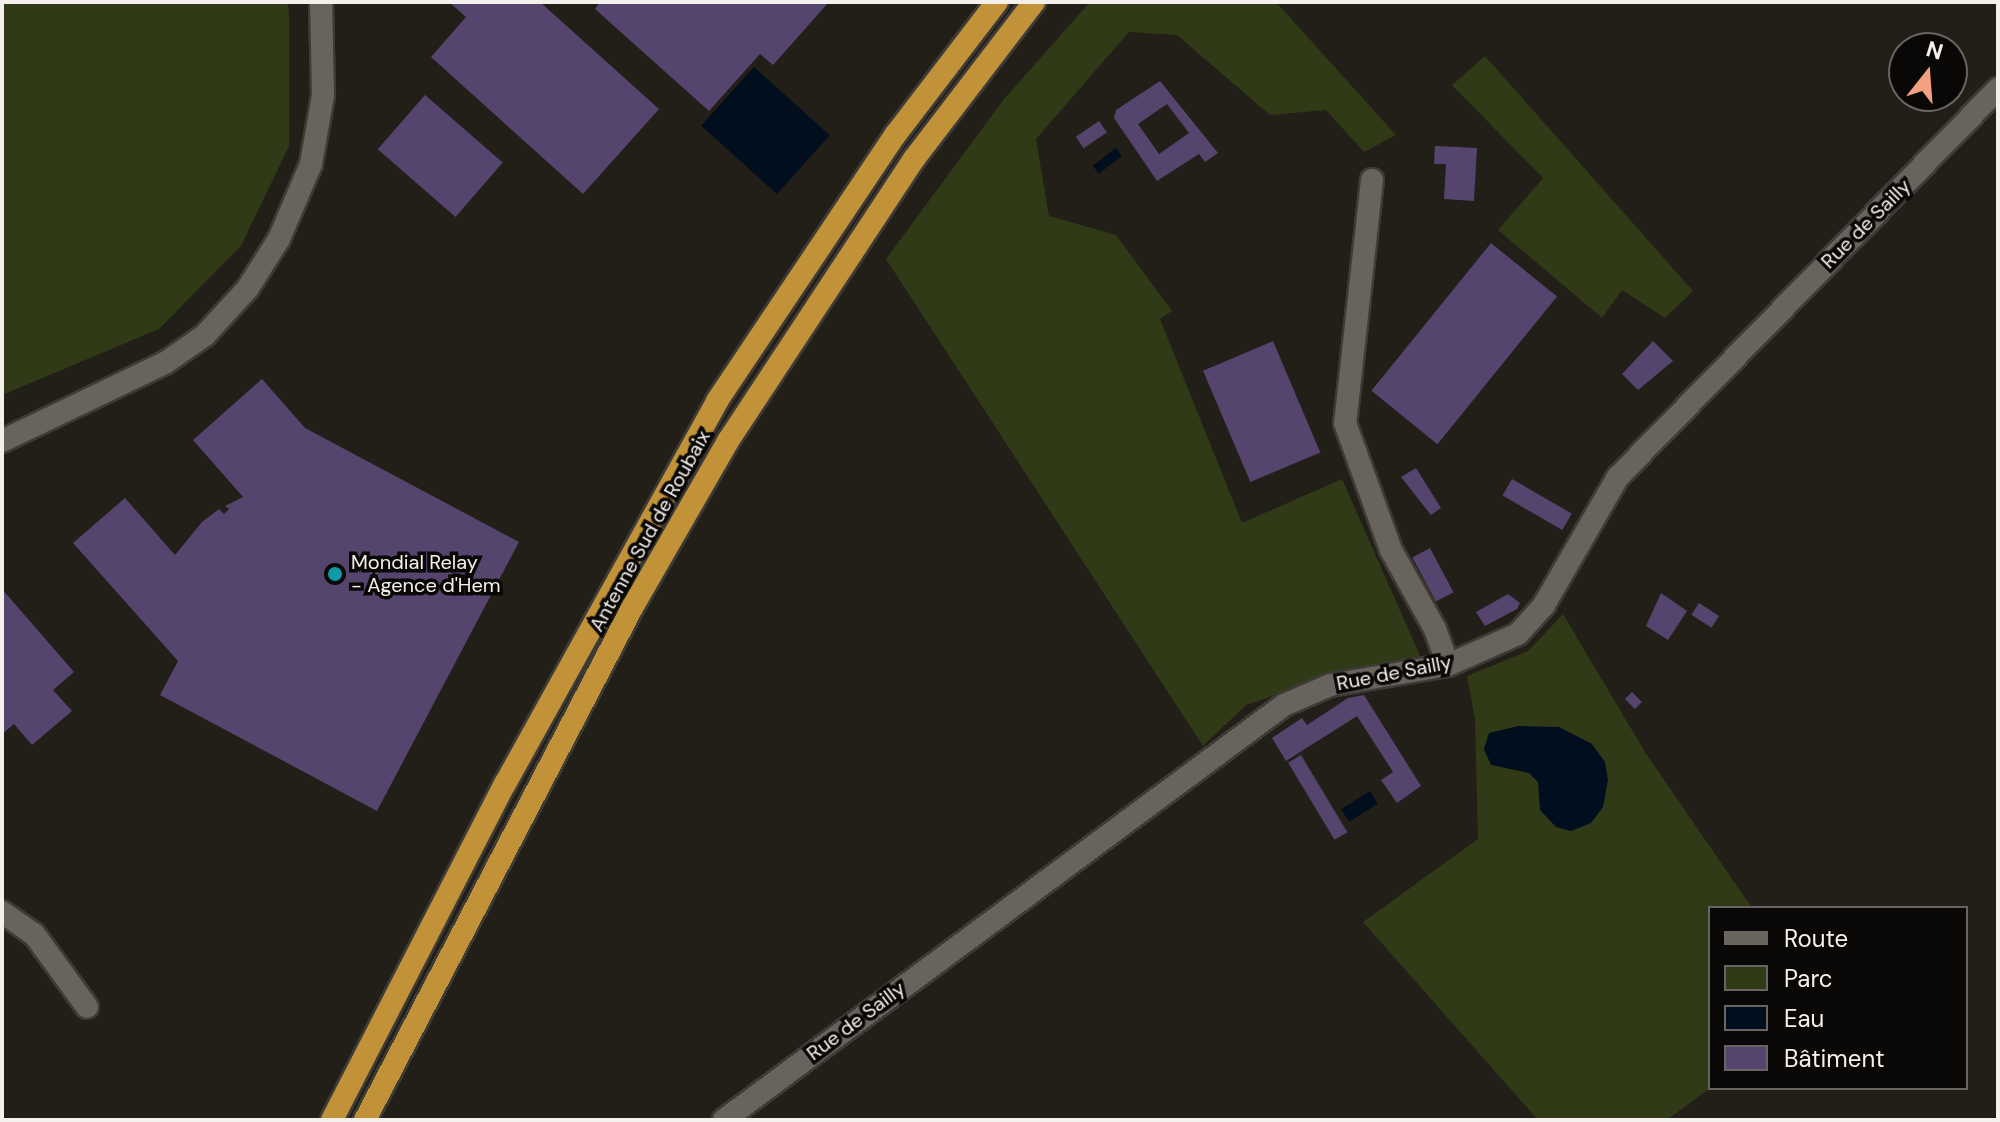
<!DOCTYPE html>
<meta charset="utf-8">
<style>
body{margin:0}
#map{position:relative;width:2000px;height:1122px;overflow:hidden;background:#221e18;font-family:"DM Sans",sans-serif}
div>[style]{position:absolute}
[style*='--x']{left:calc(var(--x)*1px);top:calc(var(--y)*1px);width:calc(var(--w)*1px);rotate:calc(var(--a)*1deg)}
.green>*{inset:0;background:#303a17}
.water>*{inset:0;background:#000e1e;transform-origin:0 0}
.building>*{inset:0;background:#55446e;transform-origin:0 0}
.roads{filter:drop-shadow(2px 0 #3e3b37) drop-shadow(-2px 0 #3e3b37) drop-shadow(0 2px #3e3b37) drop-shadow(0 -2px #3e3b37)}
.minor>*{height:22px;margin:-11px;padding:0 11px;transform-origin:11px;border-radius:11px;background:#68635c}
.tertiary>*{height:22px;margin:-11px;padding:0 11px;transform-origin:11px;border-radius:11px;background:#68635c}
.trunk>*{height:22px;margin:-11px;padding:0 11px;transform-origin:11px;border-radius:11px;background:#c29239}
.dots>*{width:22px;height:22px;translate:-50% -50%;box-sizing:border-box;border:4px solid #0a0806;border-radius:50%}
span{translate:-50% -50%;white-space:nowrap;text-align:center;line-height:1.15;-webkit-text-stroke:7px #0a0806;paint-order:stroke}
.street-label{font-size:20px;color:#f4f1ed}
.poi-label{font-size:20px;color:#f4f1ed}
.left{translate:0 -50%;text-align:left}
.frame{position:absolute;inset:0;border:4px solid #f4f1ed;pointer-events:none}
.legend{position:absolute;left:1708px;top:906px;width:260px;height:184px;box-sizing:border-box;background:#0a0806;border:2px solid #686562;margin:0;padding:10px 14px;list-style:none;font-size:24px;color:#f4f1ed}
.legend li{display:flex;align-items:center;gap:16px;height:40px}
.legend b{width:40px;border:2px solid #686562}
.north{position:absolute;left:1888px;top:32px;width:80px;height:80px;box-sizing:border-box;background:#0a0806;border:2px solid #686562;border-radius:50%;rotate:17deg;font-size:22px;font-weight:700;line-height:32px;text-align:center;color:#f4f1ed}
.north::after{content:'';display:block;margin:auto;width:28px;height:36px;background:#f2a080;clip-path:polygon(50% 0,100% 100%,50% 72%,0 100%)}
</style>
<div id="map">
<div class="green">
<i style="clip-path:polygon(2px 2px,288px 2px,289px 15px,289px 146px,241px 246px,159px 329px,2px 395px)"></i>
<i style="clip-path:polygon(1090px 2px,1276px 2px,1396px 135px,1364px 152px,1326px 110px,1270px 115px,1177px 35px,1129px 32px,1036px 139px,1049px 216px,1116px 235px,1172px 311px,1160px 319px,1242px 523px,1342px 479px,1421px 658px,1346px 671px,1246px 705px,1203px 746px,886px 259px,1004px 99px)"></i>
<i style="clip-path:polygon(1485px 56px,1693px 291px,1665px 318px,1622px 290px,1602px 318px,1498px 230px,1543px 178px,1452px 85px)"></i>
<i style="clip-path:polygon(1563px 614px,1645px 752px,1752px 908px,1710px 908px,1710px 1088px,1667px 1120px,1538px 1120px,1363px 922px,1478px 839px,1475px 719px,1467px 676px,1528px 651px)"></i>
</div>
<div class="water">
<i style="left:754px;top:67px;width:102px;height:79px;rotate:42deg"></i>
<i style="left:1116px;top:148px;width:10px;height:29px;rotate:53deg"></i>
<i style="clip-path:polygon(1518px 726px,1559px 727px,1592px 744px,1605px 762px,1608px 780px,1603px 807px,1591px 823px,1571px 831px,1556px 827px,1540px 810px,1538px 782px,1529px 773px,1491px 765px,1484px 749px,1489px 733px)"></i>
<i style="left:1370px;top:791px;width:15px;height:34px;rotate:58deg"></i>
</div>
<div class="building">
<i style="clip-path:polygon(449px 2px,540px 2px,659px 109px,583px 194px,431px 57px,466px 17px)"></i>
<i style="clip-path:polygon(600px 2px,829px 2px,773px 65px,760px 54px,709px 111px,595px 9px)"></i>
<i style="clip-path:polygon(evenodd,1160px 81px,1218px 153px,1205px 162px,1199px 154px,1157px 181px,1114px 118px,1116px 110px,1160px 81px,1167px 104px,1189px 133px,1159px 154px,1138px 124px,1167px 104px)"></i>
<i style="left:425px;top:95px;width:103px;height:72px;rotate:41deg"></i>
<i style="left:1099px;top:121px;width:14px;height:28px;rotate:56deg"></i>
<i style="clip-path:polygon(1435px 146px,1477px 148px,1474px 201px,1444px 199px,1446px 164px,1434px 164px)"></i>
<i style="left:1491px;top:243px;width:85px;height:190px;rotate:39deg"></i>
<i style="left:1273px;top:341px;width:121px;height:76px;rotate:67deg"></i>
<i style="clip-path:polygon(1653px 341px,1673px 361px,1638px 390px,1622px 374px)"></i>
<i style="clip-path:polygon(262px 379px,305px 428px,519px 542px,377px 811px,160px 695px,178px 661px,73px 543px,125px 498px,175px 555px,202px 522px,219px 509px,224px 514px,229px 509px,225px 506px,243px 497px,193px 440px)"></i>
<i style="clip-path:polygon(1416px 468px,1441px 508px,1431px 515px,1401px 477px)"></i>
<i style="left:1512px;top:479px;width:69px;height:19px;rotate:30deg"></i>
<i style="left:1430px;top:548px;width:50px;height:20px;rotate:62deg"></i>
<i style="clip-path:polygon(2px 589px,74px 672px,53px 690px,72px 711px,32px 745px,14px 724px,2px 734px)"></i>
<i style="clip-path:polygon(1661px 593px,1687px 611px,1668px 640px,1646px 626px)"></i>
<i style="clip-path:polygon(1508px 594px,1520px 603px,1517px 609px,1485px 626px,1476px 612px)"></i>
<i style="left:1699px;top:603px;width:24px;height:14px;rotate:33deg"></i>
<i style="left:1632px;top:692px;width:14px;height:10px;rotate:45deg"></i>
<i style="clip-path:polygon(1364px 695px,1421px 786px,1397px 803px,1381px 780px,1393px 772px,1357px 716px,1286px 761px,1272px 738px,1302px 718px,1307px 725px,1348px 698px)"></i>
<i style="left:1301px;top:755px;width:90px;height:15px;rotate:59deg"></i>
</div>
<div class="roads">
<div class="minor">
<i style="--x:1372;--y:180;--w:244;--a:96.3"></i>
<i style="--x:1345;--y:423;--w:135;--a:70.1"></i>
<i style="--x:1391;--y:550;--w:90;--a:60.9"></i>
<i style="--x:1435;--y:629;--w:38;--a:70"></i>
<i style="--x:2;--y:441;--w:181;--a:-25.6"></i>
<i style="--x:165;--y:363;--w:49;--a:-35"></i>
<i style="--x:205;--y:335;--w:64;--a:-47.5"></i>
<i style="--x:248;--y:288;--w:58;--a:-57.7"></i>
<i style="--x:279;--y:239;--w:82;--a:-66.9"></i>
<i style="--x:311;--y:164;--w:70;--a:-80.1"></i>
<i style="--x:323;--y:95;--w:93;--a:-91.2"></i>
<i style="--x:2;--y:912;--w:39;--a:35"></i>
<i style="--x:34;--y:934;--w:90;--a:54"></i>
</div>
<div class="tertiary">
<i style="--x:724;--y:1120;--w:697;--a:-36.54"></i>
<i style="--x:1284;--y:705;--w:50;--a:-23.5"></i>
<i style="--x:1330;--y:685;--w:120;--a:-9.6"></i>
<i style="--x:1448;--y:665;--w:77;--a:-23.9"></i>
<i style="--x:1518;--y:634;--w:39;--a:-48"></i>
<i style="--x:1544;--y:605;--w:148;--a:-60"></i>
<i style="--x:1618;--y:477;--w:543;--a:-45.6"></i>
</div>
<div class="trunk">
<i style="--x:332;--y:1120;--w:378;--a:-62.8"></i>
<i style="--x:505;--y:784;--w:438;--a:-61"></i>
<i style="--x:717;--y:401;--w:321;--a:-56.2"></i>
<i style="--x:896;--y:134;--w:166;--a:-52.6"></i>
<i style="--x:365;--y:1120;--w:577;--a:-62.46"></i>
<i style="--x:632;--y:608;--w:193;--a:-60.1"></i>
<i style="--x:728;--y:441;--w:338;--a:-56.6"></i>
<i style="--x:914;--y:159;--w:198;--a:-52.6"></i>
</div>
</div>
<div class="dots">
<i style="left:335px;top:574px;background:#0f9aa8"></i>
</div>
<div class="street-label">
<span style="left:1866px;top:224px;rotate:-45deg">Rue de Sailly</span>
<span style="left:650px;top:531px;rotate:-61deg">Antenne Sud de Roubaix</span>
<span style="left:1394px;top:673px;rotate:-11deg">Rue de Sailly</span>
<span style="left:856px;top:1021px;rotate:-37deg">Rue de Sailly</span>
</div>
<div class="poi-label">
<span class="left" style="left:351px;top:574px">Mondial Relay<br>- Agence d'Hem</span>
</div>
<div class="frame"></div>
<ul class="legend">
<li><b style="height:10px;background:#68635c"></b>Route</li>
<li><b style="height:22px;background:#303a17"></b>Parc</li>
<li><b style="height:22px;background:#000e1e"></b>Eau</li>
<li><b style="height:22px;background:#55446e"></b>Bâtiment</li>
</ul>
<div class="north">N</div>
</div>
